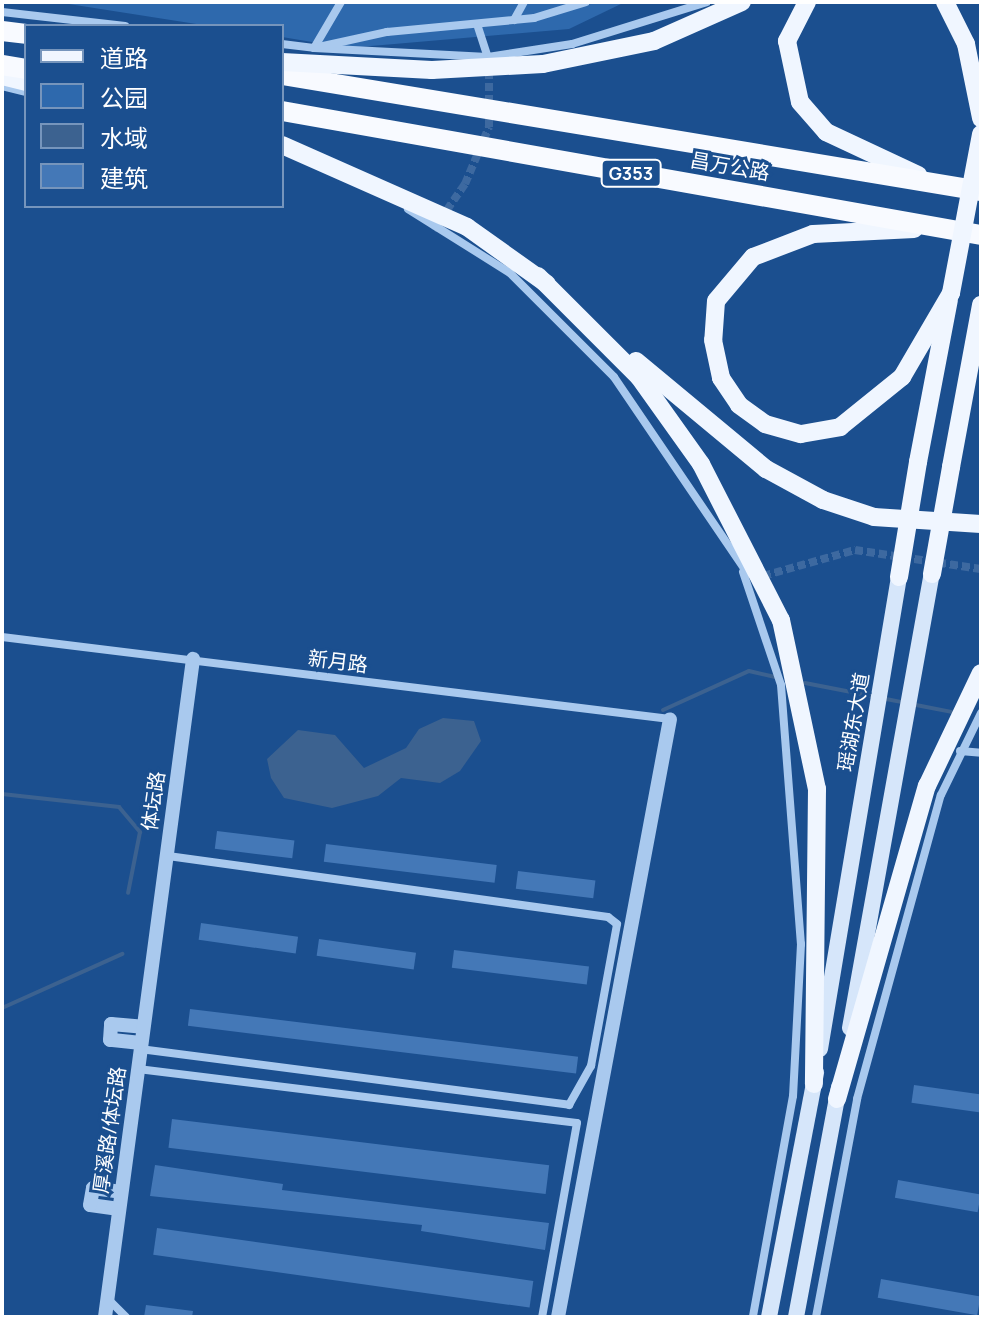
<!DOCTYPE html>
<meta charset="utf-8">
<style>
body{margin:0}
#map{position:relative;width:983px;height:1319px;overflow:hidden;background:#1b4f8f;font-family:Manrope,"Noto Sans SC",sans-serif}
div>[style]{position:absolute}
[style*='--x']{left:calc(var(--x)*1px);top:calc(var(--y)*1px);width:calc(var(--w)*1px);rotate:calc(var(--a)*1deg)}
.green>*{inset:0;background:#2e69ad}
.water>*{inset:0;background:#3c6290}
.stream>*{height:4px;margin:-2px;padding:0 2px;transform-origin:2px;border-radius:2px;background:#3c6290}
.building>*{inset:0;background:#4478b7;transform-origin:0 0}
.minor-tunnel>*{height:8px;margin-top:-4px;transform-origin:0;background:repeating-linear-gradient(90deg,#3d69a0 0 8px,transparent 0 12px)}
.minor>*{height:8px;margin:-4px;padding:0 4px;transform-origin:4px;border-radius:4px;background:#a9c9ee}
.tertiary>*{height:14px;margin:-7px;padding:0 7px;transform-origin:7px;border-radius:7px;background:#a9c9ee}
.secondary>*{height:16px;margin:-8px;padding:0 8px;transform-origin:8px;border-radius:8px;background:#d6e6fa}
.primary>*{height:18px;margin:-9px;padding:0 9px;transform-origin:9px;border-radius:9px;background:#f0f6ff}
.trunk>*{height:20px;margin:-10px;padding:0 10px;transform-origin:10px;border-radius:10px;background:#f8faff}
.primary-bridge>*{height:18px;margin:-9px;padding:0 9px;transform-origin:9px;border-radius:9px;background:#f0f6ff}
span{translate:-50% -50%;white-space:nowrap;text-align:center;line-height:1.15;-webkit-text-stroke:6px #1b4f8f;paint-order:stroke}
.shield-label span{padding:2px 6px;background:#1b4f8f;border:2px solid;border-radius:6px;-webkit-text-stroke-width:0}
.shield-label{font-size:18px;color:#fff;font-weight:700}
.street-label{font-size:20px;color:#fff}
.frame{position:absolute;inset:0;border:4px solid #fff;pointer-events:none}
.legend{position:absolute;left:24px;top:24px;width:260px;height:184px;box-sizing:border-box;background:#1b4f8f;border:2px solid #7695bc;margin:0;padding:10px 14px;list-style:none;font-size:24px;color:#fff}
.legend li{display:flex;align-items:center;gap:16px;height:40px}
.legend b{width:40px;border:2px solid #7695bc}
</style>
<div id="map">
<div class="green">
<i style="clip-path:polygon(56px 2px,625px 2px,569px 29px,348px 48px,282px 37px,282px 26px,209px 26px)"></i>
</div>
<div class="water">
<i style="clip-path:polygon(443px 718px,474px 721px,481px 741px,460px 771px,440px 783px,401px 778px,378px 796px,332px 808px,284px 798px,271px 778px,267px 759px,298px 730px,335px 735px,364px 768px,406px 748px,419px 729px)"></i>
</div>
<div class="stream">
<i style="--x:805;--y:683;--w:68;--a:11"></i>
<i style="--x:886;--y:699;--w:15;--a:11"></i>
<i style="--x:916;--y:705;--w:36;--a:11"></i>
<i style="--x:663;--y:710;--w:94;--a:-24.4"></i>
<i style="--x:749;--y:671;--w:28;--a:13"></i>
<i style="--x:2;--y:794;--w:118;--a:6.3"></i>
<i style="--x:119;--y:807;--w:33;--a:50"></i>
<i style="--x:140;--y:832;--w:62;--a:101.1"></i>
<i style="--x:2;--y:1008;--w:132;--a:-24.2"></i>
</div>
<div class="building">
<i style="left:217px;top:831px;width:78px;height:18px;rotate:7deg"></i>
<i style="left:326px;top:844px;width:172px;height:18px;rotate:7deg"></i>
<i style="left:518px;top:871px;width:78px;height:18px;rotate:7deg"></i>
<i style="left:201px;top:923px;width:98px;height:17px;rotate:8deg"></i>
<i style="left:319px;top:939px;width:98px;height:17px;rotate:8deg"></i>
<i style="left:454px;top:950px;width:136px;height:18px;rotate:7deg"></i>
<i style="left:190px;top:1009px;width:391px;height:17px;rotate:7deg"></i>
<i style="left:914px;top:1085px;width:68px;height:18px;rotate:8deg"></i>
<i style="left:172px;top:1119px;width:380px;height:29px;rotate:7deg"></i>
<i style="clip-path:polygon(155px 1165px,283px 1184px,282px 1190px,549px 1223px,545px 1250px,421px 1231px,422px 1225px,150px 1196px)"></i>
<i style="left:898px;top:1180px;width:84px;height:18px;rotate:10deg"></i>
<i style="left:157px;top:1228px;width:380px;height:27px;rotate:8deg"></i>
<i style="left:881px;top:1279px;width:101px;height:19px;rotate:10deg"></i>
<i style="clip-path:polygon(146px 1305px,193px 1311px,192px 1317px,144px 1317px)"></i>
</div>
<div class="minor-tunnel">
<i style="--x:433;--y:230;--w:56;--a:-55.2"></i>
<i style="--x:465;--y:184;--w:62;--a:-67.2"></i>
<i style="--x:489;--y:127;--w:61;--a:-90"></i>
<i style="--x:763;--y:576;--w:96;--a:-15.8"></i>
<i style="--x:855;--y:550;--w:127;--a:8.6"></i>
</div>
<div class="minor">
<i style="--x:341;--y:2;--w:53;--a:120.4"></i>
<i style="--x:314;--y:48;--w:174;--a:3"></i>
<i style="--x:488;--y:57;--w:85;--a:-8.8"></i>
<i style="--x:572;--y:44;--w:141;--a:-17.3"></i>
<i style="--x:2;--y:12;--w:124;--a:6.5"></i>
<i style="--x:514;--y:20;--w:21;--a:-61"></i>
<i style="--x:477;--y:24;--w:35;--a:72"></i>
<i style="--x:282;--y:44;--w:32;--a:7"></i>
<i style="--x:314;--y:48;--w:75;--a:-12.4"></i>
<i style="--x:387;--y:32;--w:148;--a:-5.4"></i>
<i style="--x:534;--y:18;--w:54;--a:-17.1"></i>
<i style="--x:2;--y:86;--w:25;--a:14"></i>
<i style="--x:408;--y:209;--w:120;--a:32.1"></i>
<i style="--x:510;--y:273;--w:147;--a:45"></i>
<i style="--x:614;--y:377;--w:237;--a:55.8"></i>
<i style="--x:743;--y:572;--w:119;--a:71.4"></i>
<i style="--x:781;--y:685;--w:260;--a:85.6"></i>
<i style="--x:801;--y:944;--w:152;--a:93"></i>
<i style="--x:793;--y:1096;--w:225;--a:100.3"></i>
<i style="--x:2;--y:637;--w:673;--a:7"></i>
<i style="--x:960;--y:751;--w:21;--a:5"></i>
<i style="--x:140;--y:1049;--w:433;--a:7.4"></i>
<i style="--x:569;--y:1105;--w:45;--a:-60.6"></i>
<i style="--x:591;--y:1066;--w:144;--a:-79.6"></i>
<i style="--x:617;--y:924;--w:11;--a:-142"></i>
<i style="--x:608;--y:917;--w:446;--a:-172.1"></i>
<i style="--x:138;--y:1069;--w:442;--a:7"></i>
<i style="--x:577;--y:1123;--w:197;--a:100.2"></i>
<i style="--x:107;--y:1298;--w:27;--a:45"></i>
<i style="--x:816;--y:1317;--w:222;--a:-79.3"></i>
<i style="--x:857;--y:1099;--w:315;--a:-74.6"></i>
<i style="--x:941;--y:795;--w:91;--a:-64"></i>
</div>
<div class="tertiary">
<i style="--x:141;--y:1043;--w:31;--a:-174"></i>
<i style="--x:110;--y:1040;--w:16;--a:-86"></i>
<i style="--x:111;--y:1024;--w:32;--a:5"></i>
<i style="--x:119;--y:1209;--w:29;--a:-172"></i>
<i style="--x:90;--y:1205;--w:17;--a:-80"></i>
<i style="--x:93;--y:1188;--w:28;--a:8"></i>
<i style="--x:105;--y:1317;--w:664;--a:-82.38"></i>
<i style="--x:558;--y:1317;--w:608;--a:-79.39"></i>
</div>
<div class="secondary">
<i style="--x:850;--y:1028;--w:461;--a:-79.8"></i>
<i style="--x:820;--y:1049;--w:479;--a:-80.5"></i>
<i style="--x:769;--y:1317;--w:249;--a:-79.1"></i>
<i style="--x:796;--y:1317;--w:234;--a:-79.4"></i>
</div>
<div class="primary">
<i style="--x:807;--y:2;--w:44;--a:117.1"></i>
<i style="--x:787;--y:41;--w:62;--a:78"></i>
<i style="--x:800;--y:102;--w:40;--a:49"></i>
<i style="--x:826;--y:132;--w:102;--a:25.1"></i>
<i style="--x:945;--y:2;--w:47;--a:63.4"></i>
<i style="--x:966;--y:44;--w:76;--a:78.5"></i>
<i style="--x:2;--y:76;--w:25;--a:14"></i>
<i style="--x:282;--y:145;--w:202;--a:23.9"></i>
<i style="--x:467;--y:227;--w:98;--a:35.5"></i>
<i style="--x:914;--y:229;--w:101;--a:177.2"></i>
<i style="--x:813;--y:234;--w:64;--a:159"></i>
<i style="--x:753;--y:257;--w:57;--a:130.1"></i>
<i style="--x:716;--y:301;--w:39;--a:94"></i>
<i style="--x:713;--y:340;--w:39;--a:78"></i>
<i style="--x:721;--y:378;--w:32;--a:56"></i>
<i style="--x:739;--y:405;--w:32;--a:36"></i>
<i style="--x:765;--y:424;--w:37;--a:16"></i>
<i style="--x:801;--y:434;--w:40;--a:-10"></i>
<i style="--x:840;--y:427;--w:80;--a:-38.9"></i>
<i style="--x:902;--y:377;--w:97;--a:-59.7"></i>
<i style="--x:538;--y:276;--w:143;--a:45"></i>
<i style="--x:639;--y:377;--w:107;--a:54.5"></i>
<i style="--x:701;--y:464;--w:175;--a:62.9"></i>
<i style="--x:781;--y:620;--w:173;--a:78"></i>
<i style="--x:817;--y:789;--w:295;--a:90.6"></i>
<i style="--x:636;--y:361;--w:169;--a:39.7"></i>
<i style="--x:766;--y:469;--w:65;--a:28.5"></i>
<i style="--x:823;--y:500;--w:54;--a:18.4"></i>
<i style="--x:874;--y:517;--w:107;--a:3.7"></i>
<i style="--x:918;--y:462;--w:165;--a:-79.2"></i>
<i style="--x:951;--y:467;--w:165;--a:-79.5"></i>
</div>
<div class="trunk">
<i style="--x:2;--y:31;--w:24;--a:7"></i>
<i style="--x:2;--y:65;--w:24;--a:9"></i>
<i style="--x:282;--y:75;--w:709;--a:9.42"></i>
<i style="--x:282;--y:111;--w:710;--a:10.06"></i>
</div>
<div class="primary-bridge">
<i style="--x:282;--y:62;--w:150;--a:3.1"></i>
<i style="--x:432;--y:70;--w:111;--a:-3.1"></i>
<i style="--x:543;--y:64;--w:113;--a:-11.7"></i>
<i style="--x:654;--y:41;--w:96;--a:-23.9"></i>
<i style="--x:951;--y:293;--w:162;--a:-79.3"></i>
<i style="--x:932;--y:574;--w:109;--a:-79.9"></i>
<i style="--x:899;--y:577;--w:117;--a:-80.6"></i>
<i style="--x:837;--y:1099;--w:326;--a:-74"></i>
<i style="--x:927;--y:786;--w:125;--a:-64.5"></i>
</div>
<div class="shield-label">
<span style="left:631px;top:173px">G353</span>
</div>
<div class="street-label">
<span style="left:730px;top:166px;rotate:10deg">昌万公路</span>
<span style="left:338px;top:661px;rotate:7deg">新月路</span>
<span style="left:853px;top:722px;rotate:-80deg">瑶湖东大道</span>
<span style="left:153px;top:801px;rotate:-82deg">体坛路</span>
<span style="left:109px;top:1130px;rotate:-82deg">厚溪路/体坛路</span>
</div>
<div class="frame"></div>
<ul class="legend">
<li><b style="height:10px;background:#f0f6ff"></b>道路</li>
<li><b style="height:22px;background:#2e69ad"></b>公园</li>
<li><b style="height:22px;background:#3c6290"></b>水域</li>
<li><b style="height:22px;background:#4478b7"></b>建筑</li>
</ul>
</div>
